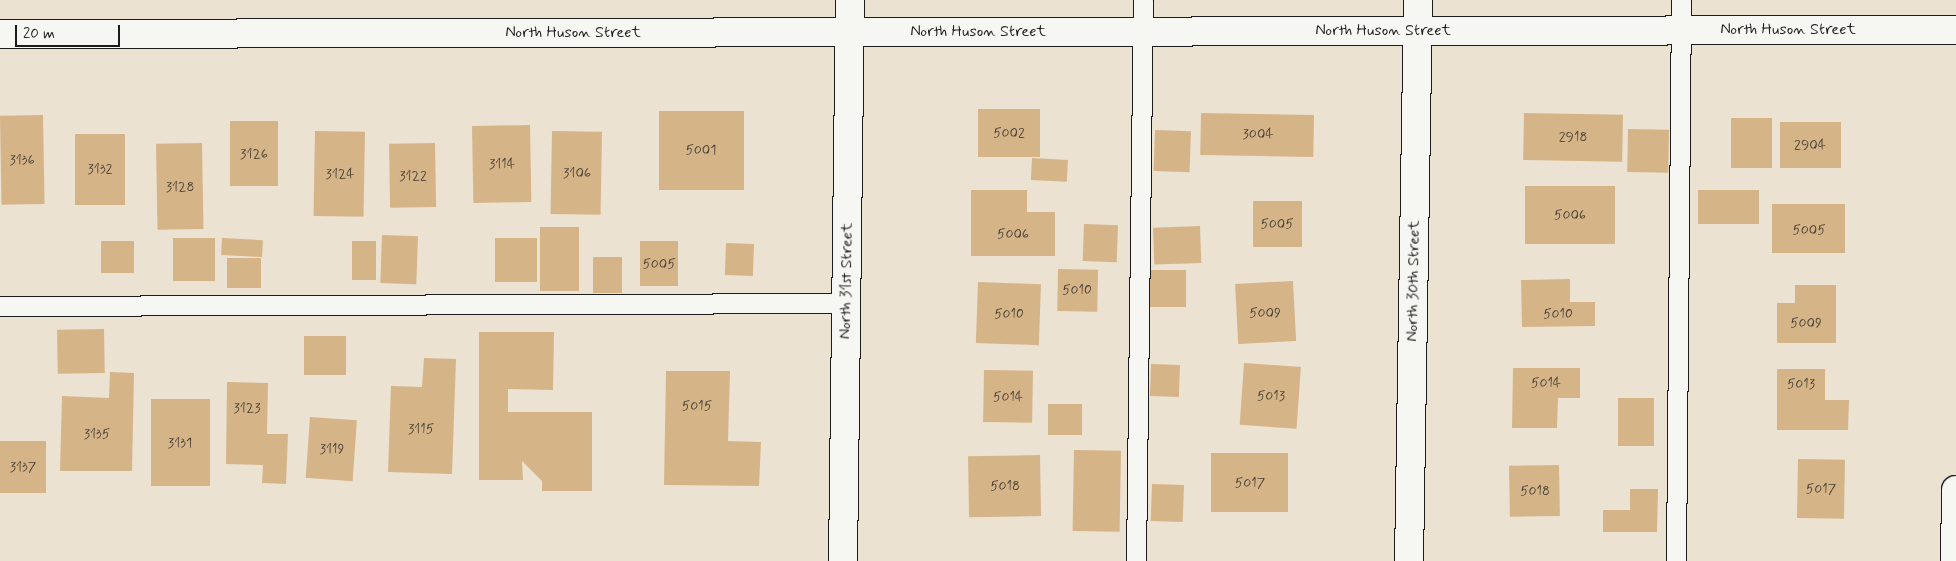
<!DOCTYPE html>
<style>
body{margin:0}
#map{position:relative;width:1956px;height:561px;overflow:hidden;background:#ece2d2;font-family:Mynerve,sans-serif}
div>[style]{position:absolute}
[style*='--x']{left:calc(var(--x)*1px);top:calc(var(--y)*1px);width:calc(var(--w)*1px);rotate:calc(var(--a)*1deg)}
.building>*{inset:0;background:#d5b488;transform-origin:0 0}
.roads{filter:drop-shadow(1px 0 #1c1c1c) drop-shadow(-1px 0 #1c1c1c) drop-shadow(0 1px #1c1c1c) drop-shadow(0 -1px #1c1c1c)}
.service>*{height:19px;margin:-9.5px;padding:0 9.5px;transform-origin:9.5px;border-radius:9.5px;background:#f6f6f2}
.minor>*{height:28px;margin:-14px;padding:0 14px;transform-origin:14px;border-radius:14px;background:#f6f6f2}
.secondary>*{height:28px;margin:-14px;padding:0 14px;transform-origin:14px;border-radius:14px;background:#f6f6f2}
span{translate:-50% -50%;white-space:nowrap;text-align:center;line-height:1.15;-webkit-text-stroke:4.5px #f6f6f2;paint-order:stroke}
.number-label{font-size:14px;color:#4a4237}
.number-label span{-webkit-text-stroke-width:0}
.street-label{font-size:16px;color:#1c1c1c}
.scale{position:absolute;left:15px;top:25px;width:105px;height:22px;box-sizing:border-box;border:2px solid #1c1c1c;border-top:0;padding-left:6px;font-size:15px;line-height:18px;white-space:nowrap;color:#1c1c1c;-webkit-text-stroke:4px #f6f6f2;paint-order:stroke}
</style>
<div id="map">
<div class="building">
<i style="left:978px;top:109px;width:62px;height:48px"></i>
<i style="left:659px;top:111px;width:85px;height:79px"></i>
<i style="left:1201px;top:113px;width:113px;height:42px;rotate:1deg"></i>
<i style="left:1524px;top:113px;width:99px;height:47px;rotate:1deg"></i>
<i style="left:43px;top:115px;width:89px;height:43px;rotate:89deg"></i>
<i style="left:1731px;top:118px;width:41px;height:50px"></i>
<i style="left:230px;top:121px;width:48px;height:65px"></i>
<i style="left:1780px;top:122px;width:61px;height:46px"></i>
<i style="left:530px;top:125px;width:77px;height:58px;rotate:89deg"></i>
<i style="left:1628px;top:129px;width:41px;height:43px;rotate:1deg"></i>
<i style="left:1155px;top:130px;width:36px;height:41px;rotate:2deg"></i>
<i style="left:315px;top:131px;width:50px;height:85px;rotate:1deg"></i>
<i style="left:552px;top:131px;width:50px;height:83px;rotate:1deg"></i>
<i style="left:75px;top:134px;width:50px;height:71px"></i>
<i style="left:202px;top:143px;width:86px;height:46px;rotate:89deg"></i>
<i style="left:435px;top:143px;width:64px;height:46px;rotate:89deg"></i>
<i style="left:1032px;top:158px;width:36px;height:22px;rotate:3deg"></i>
<i style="left:1525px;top:186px;width:90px;height:58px"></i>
<i style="clip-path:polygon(971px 190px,1027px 190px,1027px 212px,1055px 212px,1055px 256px,971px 256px)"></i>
<i style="left:1759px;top:190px;width:34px;height:61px;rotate:90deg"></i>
<i style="left:1253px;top:201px;width:49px;height:46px"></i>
<i style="left:1845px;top:204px;width:49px;height:73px;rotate:90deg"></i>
<i style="left:1084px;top:224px;width:34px;height:37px;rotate:2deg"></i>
<i style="left:1200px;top:226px;width:37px;height:47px;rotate:88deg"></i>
<i style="left:540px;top:227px;width:39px;height:64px"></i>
<i style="left:382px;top:235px;width:36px;height:48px;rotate:2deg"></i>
<i style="left:173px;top:238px;width:42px;height:43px"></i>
<i style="left:222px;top:238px;width:41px;height:17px;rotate:3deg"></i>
<i style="left:495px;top:238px;width:42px;height:44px"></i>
<i style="left:101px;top:241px;width:33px;height:32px"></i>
<i style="left:352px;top:241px;width:24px;height:39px"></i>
<i style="left:640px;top:241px;width:38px;height:45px"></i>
<i style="left:726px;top:243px;width:28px;height:32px;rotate:2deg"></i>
<i style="left:593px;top:257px;width:29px;height:36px"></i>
<i style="left:227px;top:258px;width:34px;height:30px"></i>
<i style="left:1058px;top:269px;width:40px;height:42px;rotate:1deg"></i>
<i style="left:1148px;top:270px;width:38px;height:37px"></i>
<i style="clip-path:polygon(1570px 279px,1570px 302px,1595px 302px,1595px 326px,1522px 327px,1521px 280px)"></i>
<i style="left:1293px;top:281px;width:60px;height:58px;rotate:87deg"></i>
<i style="left:978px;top:282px;width:63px;height:61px;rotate:2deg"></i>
<i style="clip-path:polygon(1795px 285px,1836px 285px,1836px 343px,1777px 343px,1777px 303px,1795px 303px)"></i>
<i style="left:104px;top:329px;width:44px;height:47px;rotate:89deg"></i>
<i style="clip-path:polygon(479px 332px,554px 332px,553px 390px,508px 389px,508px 412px,592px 412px,592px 491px,542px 491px,542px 481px,522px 461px,523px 480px,479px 480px)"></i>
<i style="left:304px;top:336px;width:42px;height:39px"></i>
<i style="clip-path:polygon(424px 358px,456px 359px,452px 474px,388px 472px,391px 386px,422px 387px)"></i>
<i style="left:1244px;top:363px;width:57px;height:62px;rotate:4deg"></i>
<i style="left:1151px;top:364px;width:29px;height:32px;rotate:2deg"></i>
<i style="clip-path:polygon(1513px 368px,1580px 368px,1580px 398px,1558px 398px,1557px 428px,1512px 428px)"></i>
<i style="clip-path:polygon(1777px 369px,1825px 369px,1825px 400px,1849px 400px,1848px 430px,1777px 430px)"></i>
<i style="left:984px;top:370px;width:49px;height:52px;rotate:1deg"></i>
<i style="clip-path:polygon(666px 371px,730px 371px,728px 441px,761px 442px,759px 486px,664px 485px)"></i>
<i style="clip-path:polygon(110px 372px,134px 373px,132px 471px,60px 471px,62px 396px,109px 398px)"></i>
<i style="clip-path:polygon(227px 382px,268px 383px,267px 434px,288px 434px,286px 484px,262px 483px,263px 465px,226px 464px)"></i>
<i style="left:1618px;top:398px;width:36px;height:48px"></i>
<i style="left:151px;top:399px;width:59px;height:87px"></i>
<i style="left:1082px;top:404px;width:31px;height:34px;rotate:90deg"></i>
<i style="left:310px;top:417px;width:47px;height:61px;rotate:4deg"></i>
<i style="left:0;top:441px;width:46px;height:52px"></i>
<i style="left:1074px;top:450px;width:47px;height:81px;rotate:1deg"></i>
<i style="left:1288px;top:453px;width:59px;height:77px;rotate:90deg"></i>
<i style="left:1040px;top:455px;width:61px;height:72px;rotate:89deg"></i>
<i style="left:1798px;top:459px;width:47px;height:59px;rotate:1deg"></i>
<i style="left:1559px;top:465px;width:51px;height:50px;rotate:89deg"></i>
<i style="left:1152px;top:484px;width:32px;height:37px;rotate:2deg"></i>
<i style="clip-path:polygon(1630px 489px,1658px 489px,1657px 532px,1603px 532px,1603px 510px,1630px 510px)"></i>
</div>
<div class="roads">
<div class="service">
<i style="--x:0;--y:306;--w:846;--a:-0.2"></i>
<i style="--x:1136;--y:561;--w:561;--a:-89.29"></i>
<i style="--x:1676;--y:561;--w:561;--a:-89.49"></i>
</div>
<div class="minor">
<i style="--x:0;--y:34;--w:1956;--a:-0.12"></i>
<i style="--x:843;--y:561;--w:561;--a:-89.29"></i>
<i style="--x:1955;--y:561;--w:71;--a:-89.2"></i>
</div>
<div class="secondary">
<i style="--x:1409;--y:561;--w:561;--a:-89.08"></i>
</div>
</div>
<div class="number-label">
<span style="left:1009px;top:133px">5002</span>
<span style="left:1258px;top:134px">3004</span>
<span style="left:1573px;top:137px">2918</span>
<span style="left:1810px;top:145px">2904</span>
<span style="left:701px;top:150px">5001</span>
<span style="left:254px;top:154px">3126</span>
<span style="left:22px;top:160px">3136</span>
<span style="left:502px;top:164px">3114</span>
<span style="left:100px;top:169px">3132</span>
<span style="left:577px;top:173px">3106</span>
<span style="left:340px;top:174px">3124</span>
<span style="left:413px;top:176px">3122</span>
<span style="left:180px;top:187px">3128</span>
<span style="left:1570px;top:215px">5006</span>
<span style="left:1277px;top:224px">5005</span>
<span style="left:1809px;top:230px">5005</span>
<span style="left:1013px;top:234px">5006</span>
<span style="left:659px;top:264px">5005</span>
<span style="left:1077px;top:290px">5010</span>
<span style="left:1265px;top:313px">5009</span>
<span style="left:1009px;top:314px">5010</span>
<span style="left:1558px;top:314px">5010</span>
<span style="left:1806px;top:323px">5009</span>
<span style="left:1546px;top:383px">5014</span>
<span style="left:1801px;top:384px">5013</span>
<span style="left:1271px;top:396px">5013</span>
<span style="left:1008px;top:397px">5014</span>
<span style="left:697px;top:406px">5015</span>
<span style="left:247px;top:408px">3123</span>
<span style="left:421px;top:429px">3115</span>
<span style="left:97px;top:434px">3135</span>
<span style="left:180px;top:443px">3131</span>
<span style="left:332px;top:449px">3119</span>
<span style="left:23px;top:467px">3137</span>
<span style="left:1250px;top:483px">5017</span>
<span style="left:1005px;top:486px">5018</span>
<span style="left:1821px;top:489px">5017</span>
<span style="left:1535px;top:491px">5018</span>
</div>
<div class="street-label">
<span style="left:1788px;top:30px">North Huson Street</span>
<span style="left:1383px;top:31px">North Huson Street</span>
<span style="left:978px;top:32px">North Huson Street</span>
<span style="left:573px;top:33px">North Huson Street</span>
<span style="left:847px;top:281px;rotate:-89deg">North 31st Street</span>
<span style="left:1414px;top:281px;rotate:-89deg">North 30th Street</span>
</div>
<div class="scale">20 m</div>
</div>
